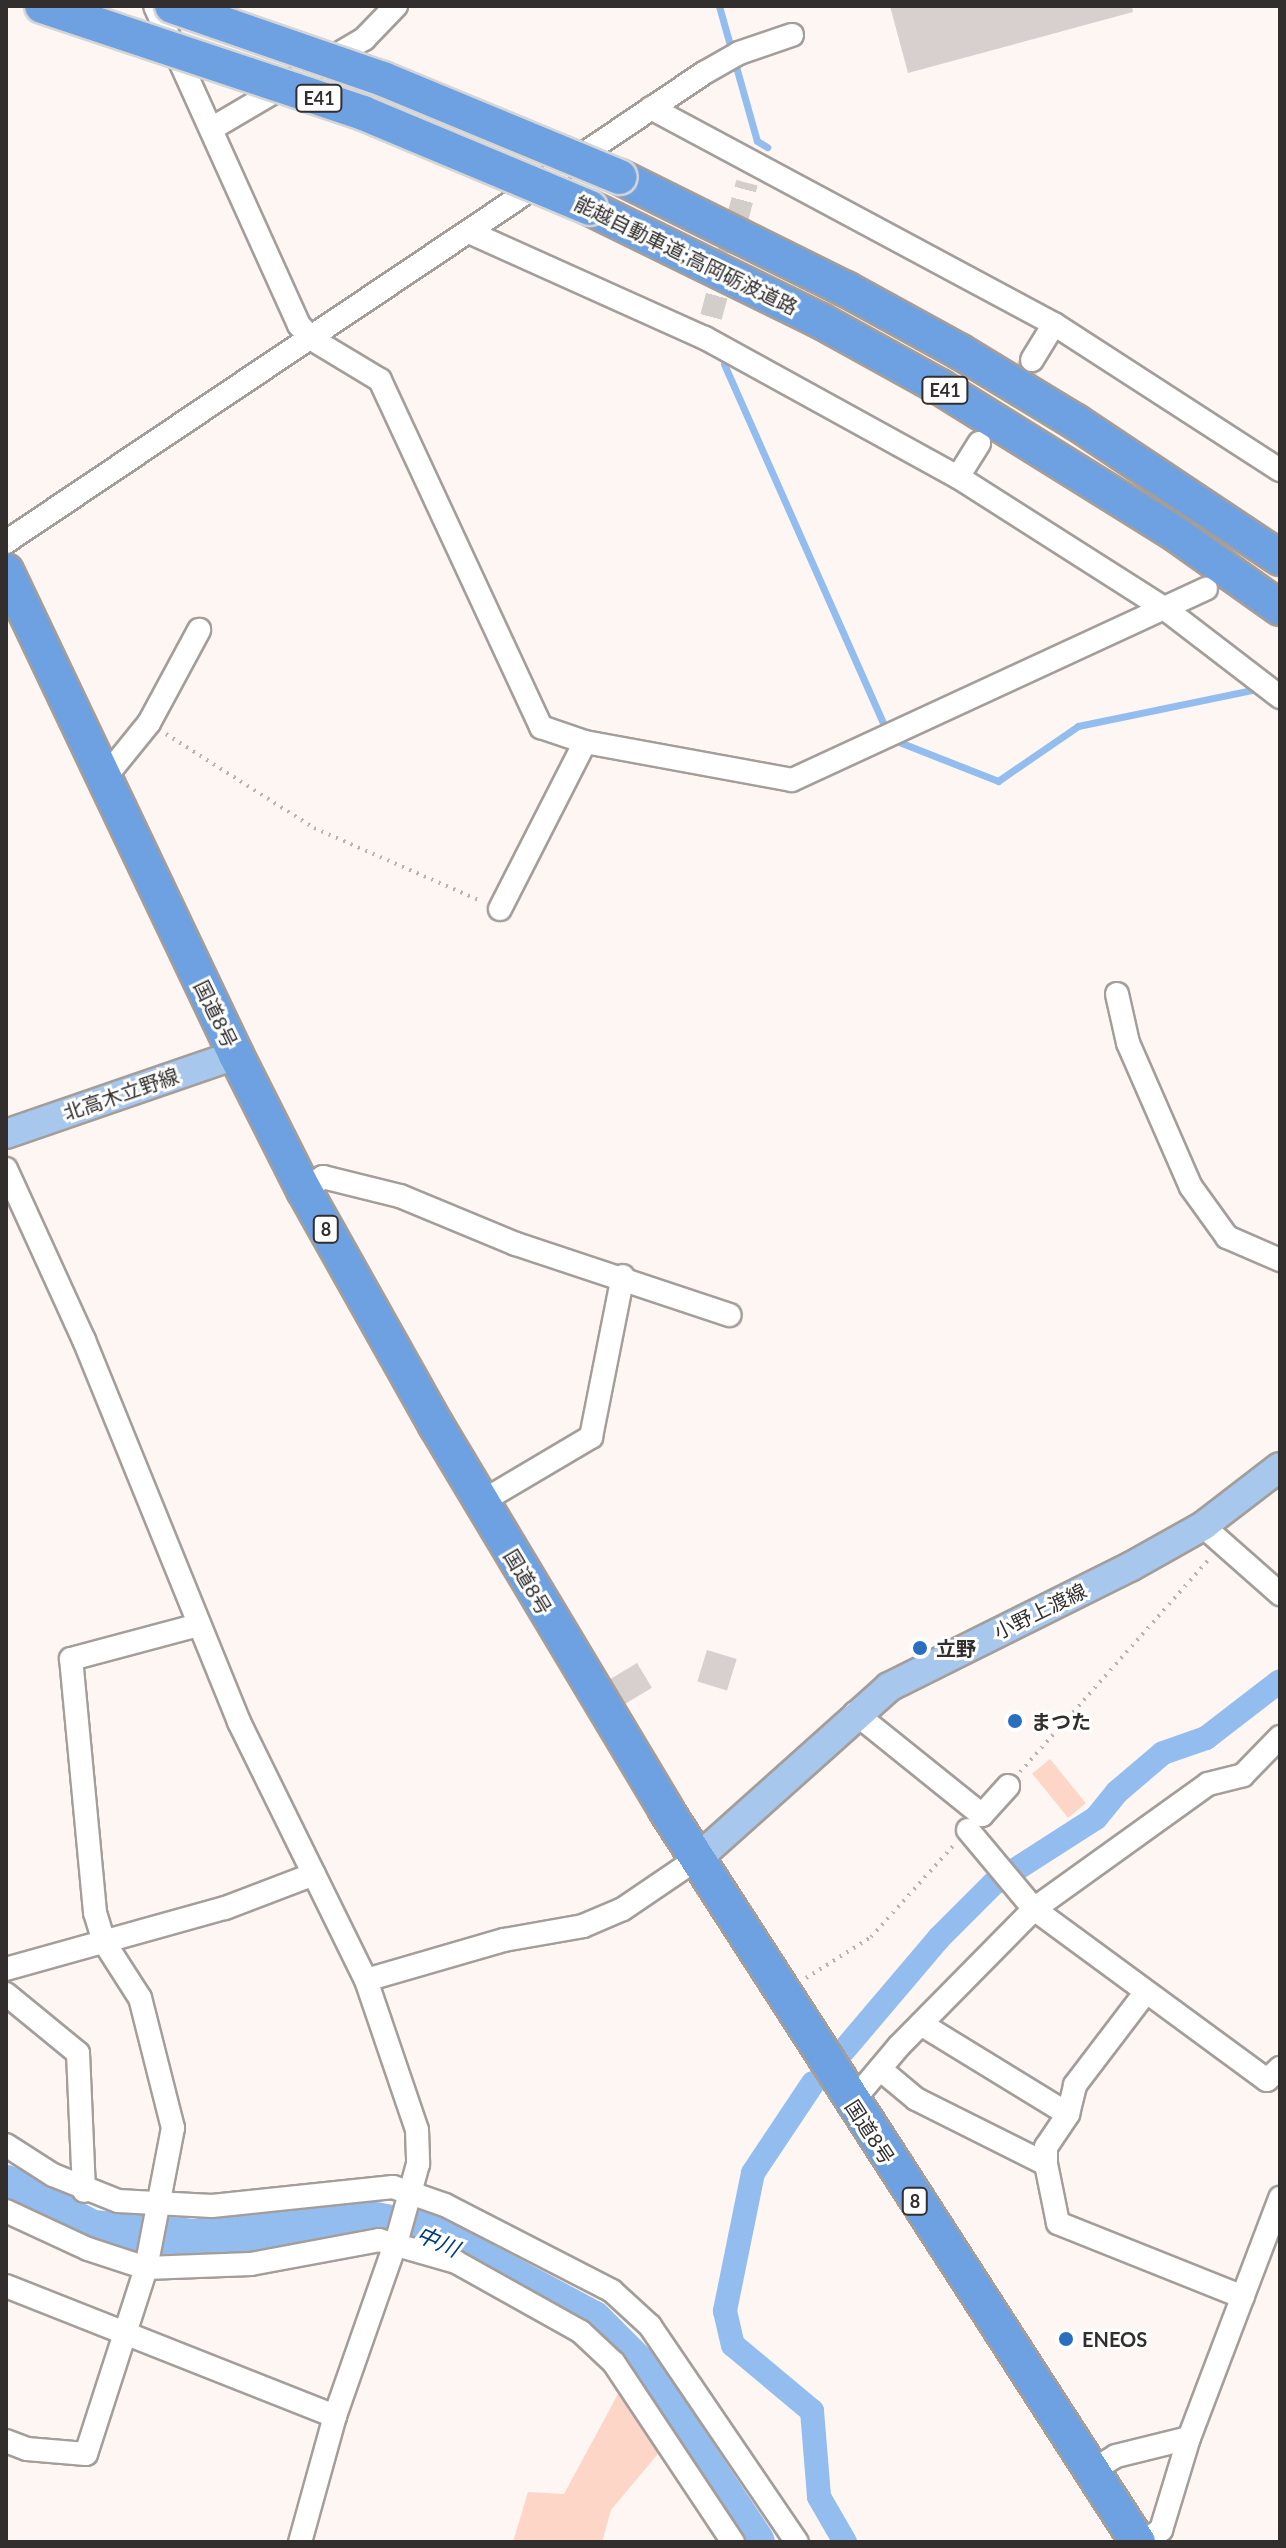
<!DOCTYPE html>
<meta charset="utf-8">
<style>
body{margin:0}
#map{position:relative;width:1286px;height:2548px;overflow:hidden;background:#fdf6f3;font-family:Lato,"Noto Sans JP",sans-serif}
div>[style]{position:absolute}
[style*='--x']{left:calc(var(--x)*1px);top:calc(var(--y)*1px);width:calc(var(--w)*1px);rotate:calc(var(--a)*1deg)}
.green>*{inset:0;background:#fdd6c8;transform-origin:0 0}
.stream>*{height:7px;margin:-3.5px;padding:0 3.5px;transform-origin:3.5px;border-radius:3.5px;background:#93bcef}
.canal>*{height:24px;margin:-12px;padding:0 12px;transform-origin:12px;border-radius:12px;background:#93bcef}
.river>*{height:40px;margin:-20px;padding:0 20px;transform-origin:20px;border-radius:20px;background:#93bcef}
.building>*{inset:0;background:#d7d0ce;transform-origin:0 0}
.minor-tunnel>*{height:22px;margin-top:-11px;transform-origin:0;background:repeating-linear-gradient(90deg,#d4cecb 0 22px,transparent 0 33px)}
.path>*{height:4px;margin-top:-2px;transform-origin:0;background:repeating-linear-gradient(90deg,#b8b3b0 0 2px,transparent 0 8px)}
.roads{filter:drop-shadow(2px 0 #a49e9b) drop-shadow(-2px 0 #a49e9b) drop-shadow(0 2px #a49e9b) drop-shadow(0 -2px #a49e9b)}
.minor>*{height:22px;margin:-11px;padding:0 11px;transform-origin:11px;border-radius:11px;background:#fff}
.major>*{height:28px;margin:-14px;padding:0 14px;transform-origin:14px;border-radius:14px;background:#a7c7ed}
.highway>*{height:34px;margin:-17px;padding:0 17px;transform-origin:17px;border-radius:17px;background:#6da1e1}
.bridges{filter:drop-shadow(2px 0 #d6d5d5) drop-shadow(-2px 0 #d6d5d5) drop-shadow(0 2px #d6d5d5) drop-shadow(0 -2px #d6d5d5)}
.highway-bridge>*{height:34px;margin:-17px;padding:0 17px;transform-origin:17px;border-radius:17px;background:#6da1e1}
.dots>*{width:22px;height:22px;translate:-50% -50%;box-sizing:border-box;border:4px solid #fff;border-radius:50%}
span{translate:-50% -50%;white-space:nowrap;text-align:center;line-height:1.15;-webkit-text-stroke:6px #fff;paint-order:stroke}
.shield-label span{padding:2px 6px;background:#fff;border:2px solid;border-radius:6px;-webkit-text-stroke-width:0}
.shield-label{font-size:18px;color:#312e2d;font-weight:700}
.street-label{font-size:20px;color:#312e2d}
.poi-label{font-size:20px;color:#312e2d;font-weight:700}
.left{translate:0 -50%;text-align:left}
.water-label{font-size:22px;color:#013c77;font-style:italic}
.frame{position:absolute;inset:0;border:8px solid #312e2d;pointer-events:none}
</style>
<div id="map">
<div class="green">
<i style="left:1050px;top:1759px;width:57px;height:23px;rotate:51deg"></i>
<i style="clip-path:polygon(618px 2394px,662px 2449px,611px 2510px,602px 2542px,513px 2542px,528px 2492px,564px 2494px)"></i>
</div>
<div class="stream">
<i style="--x:719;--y:6;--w:140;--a:74.3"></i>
<i style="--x:757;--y:141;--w:12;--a:31"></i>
<i style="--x:724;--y:364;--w:402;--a:66.1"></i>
<i style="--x:894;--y:740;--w:112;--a:21.5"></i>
<i style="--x:998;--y:781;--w:97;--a:-34.5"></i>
<i style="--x:1078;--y:726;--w:187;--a:-11.7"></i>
</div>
<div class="canal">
<i style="--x:844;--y:2050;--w:147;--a:-49.7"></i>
<i style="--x:939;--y:1938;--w:76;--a:-45"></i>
<i style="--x:993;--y:1884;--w:122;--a:-32.7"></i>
<i style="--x:1096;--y:1818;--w:33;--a:-51"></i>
<i style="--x:1117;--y:1792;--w:60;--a:-40.3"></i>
<i style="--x:1163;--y:1753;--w:46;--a:-19.2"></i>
<i style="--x:1206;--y:1738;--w:93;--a:-37.6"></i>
<i style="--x:813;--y:2083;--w:108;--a:123.7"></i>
<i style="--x:753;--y:2173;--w:141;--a:101.5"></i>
<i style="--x:725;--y:2311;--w:35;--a:77"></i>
<i style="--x:733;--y:2345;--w:103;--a:39.9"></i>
<i style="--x:812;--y:2411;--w:86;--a:85.3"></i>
<i style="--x:819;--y:2497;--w:52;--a:60"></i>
</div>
<div class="river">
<i style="--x:6;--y:2185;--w:97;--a:27.6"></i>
<i style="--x:92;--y:2230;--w:103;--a:5"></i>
<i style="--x:195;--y:2239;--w:160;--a:-7.5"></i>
<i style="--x:354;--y:2218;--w:74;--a:10.9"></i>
<i style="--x:427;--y:2232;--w:187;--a:28.1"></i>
<i style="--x:592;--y:2320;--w:65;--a:45"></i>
<i style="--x:638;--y:2366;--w:211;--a:56.4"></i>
</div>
<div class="building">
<i style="clip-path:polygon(890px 6px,1132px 6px,1133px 12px,908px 73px)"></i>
<i style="left:707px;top:1650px;width:31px;height:33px;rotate:17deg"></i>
<i style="left:637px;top:1663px;width:29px;height:31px;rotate:59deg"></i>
</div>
<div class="minor-tunnel">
<i style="--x:711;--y:317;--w:139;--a:-75"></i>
<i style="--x:988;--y:430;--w:83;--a:-57.8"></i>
</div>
<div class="path">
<i style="--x:166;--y:734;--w:175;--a:32.4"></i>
<i style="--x:314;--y:828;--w:180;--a:23.6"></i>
<i style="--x:1020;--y:1772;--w:283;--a:-48.4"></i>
<i style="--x:806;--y:1978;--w:77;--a:-32.2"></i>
<i style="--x:871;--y:1937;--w:122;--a:-48"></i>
</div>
<div class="roads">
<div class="minor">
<i style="--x:155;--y:6;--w:350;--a:65.7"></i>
<i style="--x:299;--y:325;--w:19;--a:47"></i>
<i style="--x:312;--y:339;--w:79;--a:31.1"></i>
<i style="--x:380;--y:380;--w:383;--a:65.1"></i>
<i style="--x:541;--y:727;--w:46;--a:18.8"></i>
<i style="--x:585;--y:742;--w:210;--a:10.4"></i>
<i style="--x:792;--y:780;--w:456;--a:-24.8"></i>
<i style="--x:651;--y:108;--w:457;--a:28.2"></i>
<i style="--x:1054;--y:324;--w:269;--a:32.9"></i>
<i style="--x:211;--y:129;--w:178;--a:-30.5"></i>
<i style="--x:364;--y:39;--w:46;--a:-45.9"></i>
<i style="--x:469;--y:232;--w:259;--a:24.2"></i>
<i style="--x:705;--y:338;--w:289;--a:28.8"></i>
<i style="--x:958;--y:477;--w:244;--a:32.5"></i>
<i style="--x:1164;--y:608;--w:146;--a:37.5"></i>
<i style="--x:1032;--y:360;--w:42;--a:-58.6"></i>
<i style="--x:958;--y:477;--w:40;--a:-58"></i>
<i style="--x:6;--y:542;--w:841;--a:-33.9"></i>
<i style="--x:704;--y:73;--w:40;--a:-29.7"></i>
<i style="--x:739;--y:53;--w:56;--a:-18.8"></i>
<i style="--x:102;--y:781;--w:75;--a:-51"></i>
<i style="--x:149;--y:723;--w:106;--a:-61.7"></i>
<i style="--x:500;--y:909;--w:187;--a:-63"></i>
<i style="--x:1117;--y:994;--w:50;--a:77.3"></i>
<i style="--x:1128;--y:1043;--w:157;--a:66.4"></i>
<i style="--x:1191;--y:1187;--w:62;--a:54.2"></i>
<i style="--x:1227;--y:1237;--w:58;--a:23.5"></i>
<i style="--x:6;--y:1169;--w:188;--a:65.5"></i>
<i style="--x:84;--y:1340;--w:412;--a:67.9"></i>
<i style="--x:239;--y:1722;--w:288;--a:63.8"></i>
<i style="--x:366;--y:1980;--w:158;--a:71.2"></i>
<i style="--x:417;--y:2130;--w:34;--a:88"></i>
<i style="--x:418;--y:2164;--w:75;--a:105.5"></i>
<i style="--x:398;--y:2236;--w:191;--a:109.3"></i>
<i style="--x:335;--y:2416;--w:131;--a:105.5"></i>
<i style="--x:304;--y:1190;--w:23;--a:-34"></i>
<i style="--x:323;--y:1177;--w:79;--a:13.9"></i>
<i style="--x:400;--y:1196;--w:126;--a:22.5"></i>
<i style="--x:516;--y:1244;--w:225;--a:18.4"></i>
<i style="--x:481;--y:1502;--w:128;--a:-30.6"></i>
<i style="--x:591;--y:1437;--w:164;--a:-78.8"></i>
<i style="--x:1203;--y:1526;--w:103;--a:41.4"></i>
<i style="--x:855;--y:1713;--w:163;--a:38.8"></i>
<i style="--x:982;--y:1815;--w:39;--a:-48"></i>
<i style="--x:968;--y:1830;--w:103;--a:50.1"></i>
<i style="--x:1034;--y:1909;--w:289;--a:36.3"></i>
<i style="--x:1267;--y:2080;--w:18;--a:-43"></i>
<i style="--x:6;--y:1969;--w:227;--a:-15.6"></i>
<i style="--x:225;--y:1908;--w:95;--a:-20.9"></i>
<i style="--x:366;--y:1980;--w:144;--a:-16.2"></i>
<i style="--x:504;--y:1940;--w:80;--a:-10"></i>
<i style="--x:583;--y:1926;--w:43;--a:-23"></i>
<i style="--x:623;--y:1909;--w:91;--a:-34.2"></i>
<i style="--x:6;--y:1994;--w:93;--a:39.3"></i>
<i style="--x:78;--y:2053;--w:138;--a:87.5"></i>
<i style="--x:921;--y:2024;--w:172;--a:31.5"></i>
<i style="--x:880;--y:2069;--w:47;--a:39.8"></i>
<i style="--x:916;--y:2099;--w:145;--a:26.6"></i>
<i style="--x:1046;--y:2164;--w:60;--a:78.5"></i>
<i style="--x:1058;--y:2223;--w:199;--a:21.8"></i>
<i style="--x:851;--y:2103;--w:75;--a:-49.9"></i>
<i style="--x:899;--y:2046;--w:192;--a:-45.4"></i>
<i style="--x:1034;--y:1909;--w:214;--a:-35.7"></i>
<i style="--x:1208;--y:1784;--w:36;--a:-14"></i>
<i style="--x:1243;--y:1775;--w:53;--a:-45.8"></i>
<i style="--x:6;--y:2145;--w:56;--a:32.6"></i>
<i style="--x:53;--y:2175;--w:70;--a:21.8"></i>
<i style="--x:118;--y:2201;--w:94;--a:3"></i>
<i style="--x:212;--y:2206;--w:182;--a:-6"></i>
<i style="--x:393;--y:2187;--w:55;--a:19.1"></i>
<i style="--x:445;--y:2205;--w:188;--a:27.2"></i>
<i style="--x:612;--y:2291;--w:52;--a:42.6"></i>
<i style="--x:650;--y:2326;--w:261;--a:55.8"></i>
<i style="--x:1046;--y:2164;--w:17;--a:-90"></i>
<i style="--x:1046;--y:2147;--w:40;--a:-56"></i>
<i style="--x:1068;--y:2114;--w:30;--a:-76"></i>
<i style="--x:1075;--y:2085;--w:116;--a:-52.7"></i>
<i style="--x:6;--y:2211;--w:90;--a:24.9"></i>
<i style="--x:88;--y:2249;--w:61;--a:18.1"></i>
<i style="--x:146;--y:2268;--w:105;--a:-2.2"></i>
<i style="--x:251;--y:2264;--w:130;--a:-10.6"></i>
<i style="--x:379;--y:2240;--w:80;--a:15.9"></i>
<i style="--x:456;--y:2262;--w:143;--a:29.2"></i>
<i style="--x:581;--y:2332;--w:45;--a:43.2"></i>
<i style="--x:614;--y:2363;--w:215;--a:56.4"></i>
<i style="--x:6;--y:2286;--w:354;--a:21.6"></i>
<i style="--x:6;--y:2441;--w:22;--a:21"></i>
<i style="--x:27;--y:2449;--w:59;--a:4.8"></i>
<i style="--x:86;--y:2454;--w:195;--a:-72.1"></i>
<i style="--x:146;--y:2268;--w:143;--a:-79.1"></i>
<i style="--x:173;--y:2128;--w:134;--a:-104.2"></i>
<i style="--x:140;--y:1998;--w:67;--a:-122.7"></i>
<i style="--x:104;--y:1942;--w:31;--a:-107"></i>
<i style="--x:95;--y:1912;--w:254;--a:-95.4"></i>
<i style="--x:71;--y:1659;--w:132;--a:-14.9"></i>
<i style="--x:1092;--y:2471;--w:28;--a:-32"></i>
<i style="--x:1116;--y:2456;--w:75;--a:-13.9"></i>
<i style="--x:1143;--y:2542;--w:22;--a:-34"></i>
<i style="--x:1161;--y:2530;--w:96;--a:-73.1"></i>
<i style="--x:1189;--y:2438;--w:257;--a:-69.2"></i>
</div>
<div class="major">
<i style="--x:6;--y:1134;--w:243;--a:-19"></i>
<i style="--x:698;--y:1858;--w:256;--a:-41.8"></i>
<i style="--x:889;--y:1687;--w:269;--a:-26.5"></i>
<i style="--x:1130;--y:1567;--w:84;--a:-29.3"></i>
<i style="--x:1203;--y:1526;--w:97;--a:-37.5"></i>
</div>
<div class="highway">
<i style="--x:620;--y:177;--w:252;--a:26.4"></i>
<i style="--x:846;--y:289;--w:129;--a:28.8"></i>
<i style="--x:959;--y:351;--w:137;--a:31.3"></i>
<i style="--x:1076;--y:422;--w:245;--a:33.7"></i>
<i style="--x:590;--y:208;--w:257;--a:26.1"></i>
<i style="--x:821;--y:321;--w:136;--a:29"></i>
<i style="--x:940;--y:387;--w:274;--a:31.9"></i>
<i style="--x:1173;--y:532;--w:131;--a:35.4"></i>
<i style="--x:6;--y:571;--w:536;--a:64.58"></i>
<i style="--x:236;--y:1055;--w:151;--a:63.3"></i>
<i style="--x:304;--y:1190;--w:270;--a:60.7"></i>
<i style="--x:436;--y:1425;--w:448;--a:59.1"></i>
<i style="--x:666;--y:1810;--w:871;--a:57.19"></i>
</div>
</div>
<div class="bridges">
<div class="highway-bridge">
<i style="--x:42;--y:6;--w:338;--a:18.4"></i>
<i style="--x:363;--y:113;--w:246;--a:22.7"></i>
<i style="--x:172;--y:6;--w:223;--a:19.1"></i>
<i style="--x:383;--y:79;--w:256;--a:22.5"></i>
</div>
</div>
<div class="dots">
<i style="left:920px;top:1648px;background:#296ebf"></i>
<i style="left:1015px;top:1721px;background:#296ebf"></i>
<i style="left:1066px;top:2339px;background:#296ebf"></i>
</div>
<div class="shield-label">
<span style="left:319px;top:98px">E41</span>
<span style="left:945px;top:390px">E41</span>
<span style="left:326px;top:1229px">8</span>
<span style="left:915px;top:2201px">8</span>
</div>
<div class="street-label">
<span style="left:686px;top:255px;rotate:26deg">能越自動車道;高岡砺波道路</span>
<span style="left:216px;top:1014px;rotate:64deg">国道8号</span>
<span style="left:121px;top:1094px;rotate:-19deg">北高木立野線</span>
<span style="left:528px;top:1582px;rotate:59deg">国道8号</span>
<span style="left:1040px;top:1611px;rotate:-26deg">小野上渡線</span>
<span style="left:870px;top:2132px;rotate:57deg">国道8号</span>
</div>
<div class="poi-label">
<span class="left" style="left:936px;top:1648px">立野</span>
<span class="left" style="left:1031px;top:1721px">まつた</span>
<span class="left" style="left:1082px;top:2339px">ENEOS</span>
</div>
<div class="water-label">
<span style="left:438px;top:2241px;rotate:23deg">中川</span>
</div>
<div class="frame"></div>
</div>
